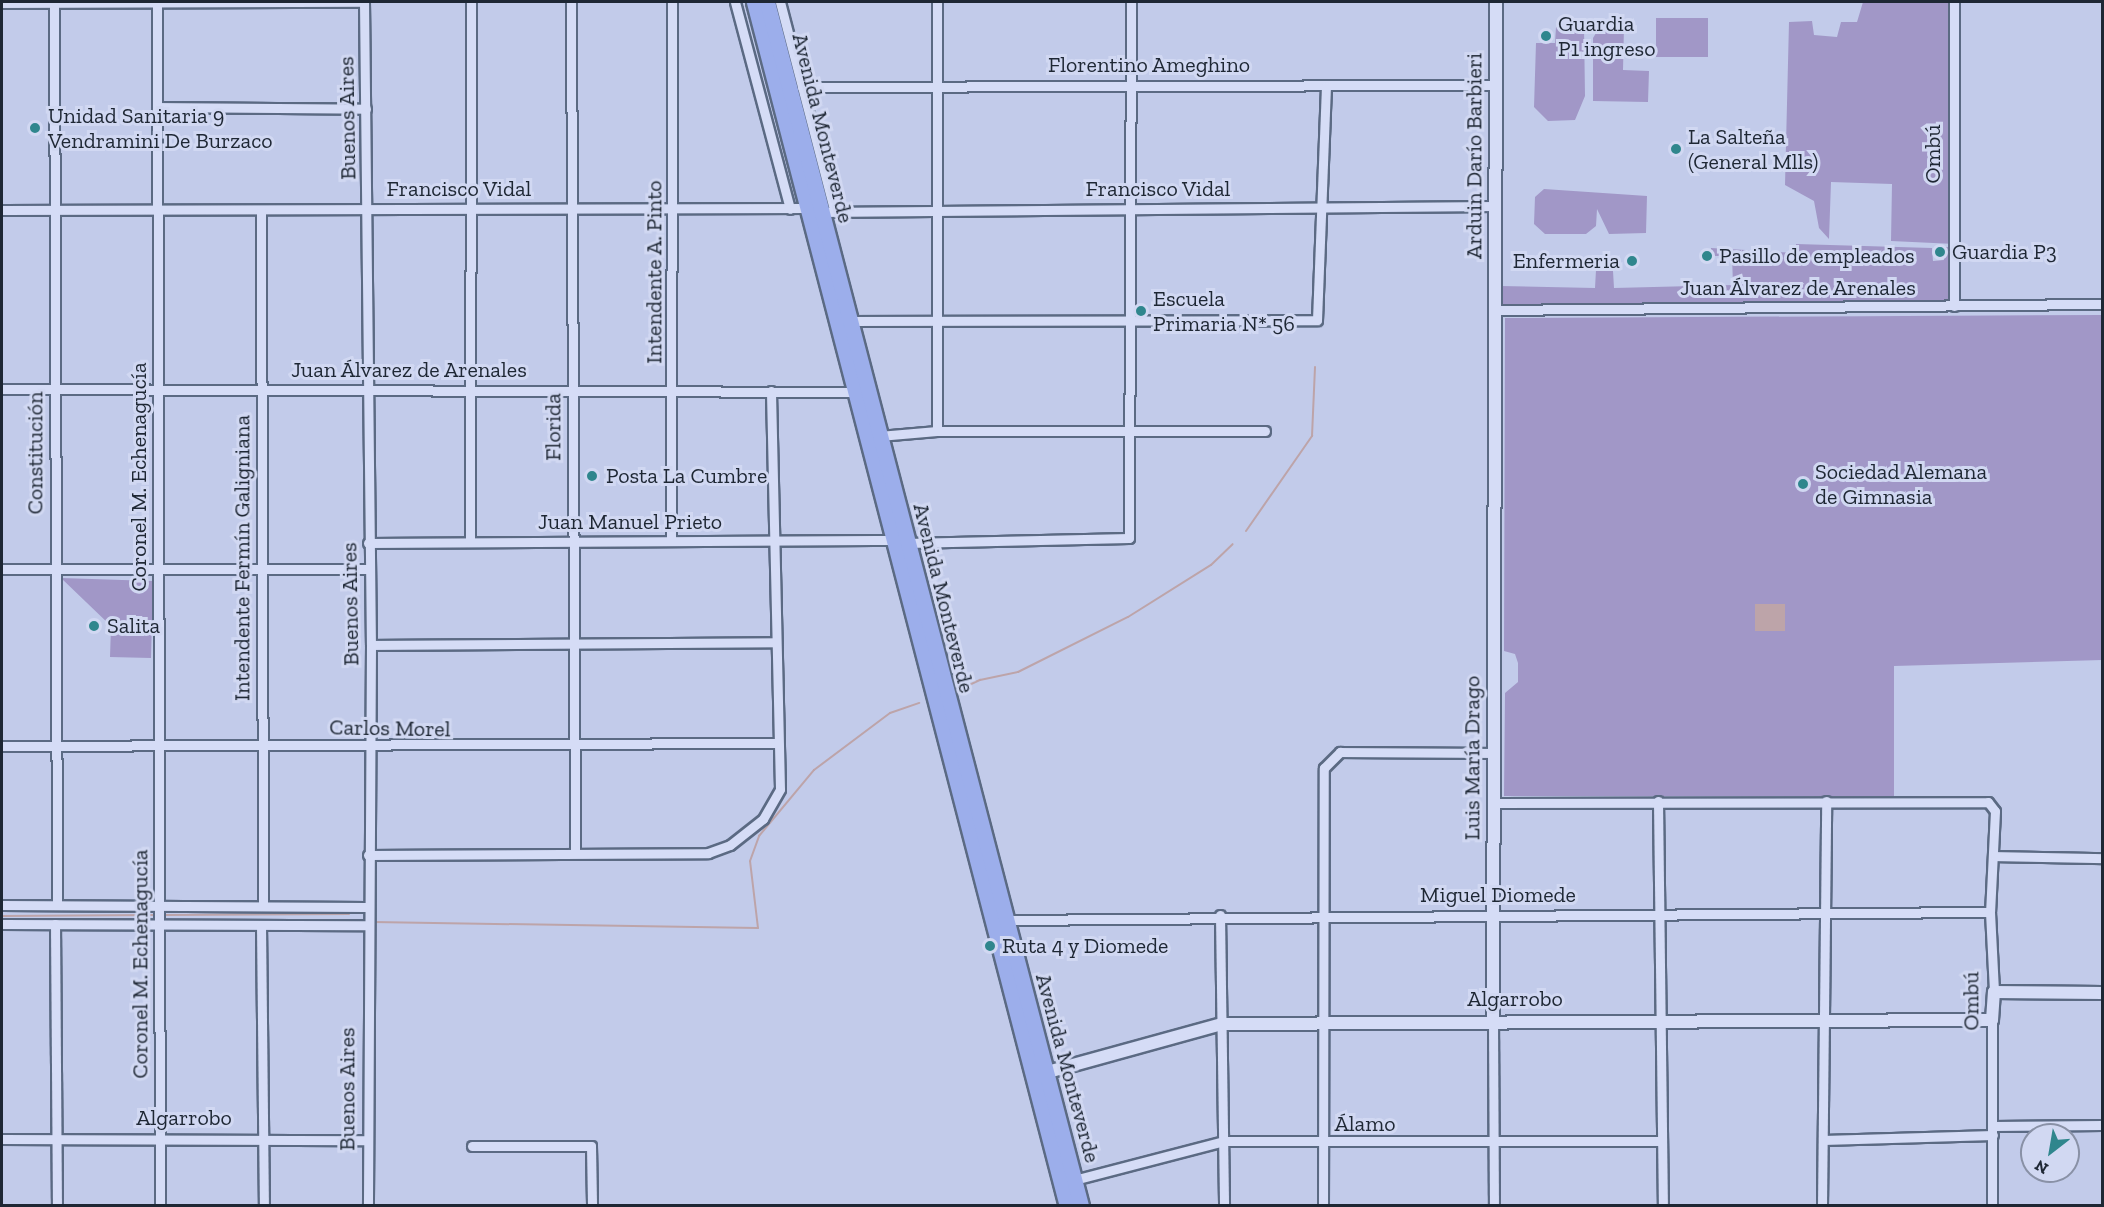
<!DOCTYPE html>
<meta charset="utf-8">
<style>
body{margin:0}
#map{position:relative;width:2104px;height:1207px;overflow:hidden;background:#c2cbea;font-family:"Zilla Slab",serif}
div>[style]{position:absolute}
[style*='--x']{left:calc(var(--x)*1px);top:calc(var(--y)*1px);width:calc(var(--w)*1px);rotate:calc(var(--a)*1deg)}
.green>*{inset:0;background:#a197c7;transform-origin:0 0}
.water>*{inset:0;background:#bda4a9;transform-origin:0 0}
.stream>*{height:2px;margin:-1px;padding:0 1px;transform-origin:1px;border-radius:1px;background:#bda4a9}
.roads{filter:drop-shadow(2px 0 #5b6a83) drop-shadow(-2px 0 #5b6a83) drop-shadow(0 2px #5b6a83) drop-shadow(0 -2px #5b6a83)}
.minor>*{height:9px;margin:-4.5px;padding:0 4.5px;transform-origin:4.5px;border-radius:4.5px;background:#d5dcf6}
.tertiary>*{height:12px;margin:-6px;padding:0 6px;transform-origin:6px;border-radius:6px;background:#d5dcf6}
.primary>*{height:15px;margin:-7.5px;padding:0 7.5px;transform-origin:7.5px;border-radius:7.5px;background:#9caeeb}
.dots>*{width:16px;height:16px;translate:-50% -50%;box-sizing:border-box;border:3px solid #d1d8f2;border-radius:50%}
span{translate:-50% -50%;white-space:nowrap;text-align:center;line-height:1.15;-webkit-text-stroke:6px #d1d8f2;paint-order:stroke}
.poi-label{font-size:22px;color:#1e2734}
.left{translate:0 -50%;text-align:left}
.right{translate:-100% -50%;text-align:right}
.street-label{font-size:22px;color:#1e2734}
.frame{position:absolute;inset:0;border:3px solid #1e2734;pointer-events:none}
.north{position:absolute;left:2020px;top:1123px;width:60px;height:60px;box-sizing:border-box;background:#d1d8f2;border:2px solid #8991a6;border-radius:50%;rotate:211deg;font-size:16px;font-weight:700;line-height:24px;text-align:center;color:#1e2734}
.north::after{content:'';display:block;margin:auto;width:21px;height:27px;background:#2f868d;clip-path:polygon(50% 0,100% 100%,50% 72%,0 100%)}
</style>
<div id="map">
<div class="green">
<i style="clip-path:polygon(1863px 2px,1954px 2px,1955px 244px,1891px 241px,1892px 184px,1831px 182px,1829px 239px,1819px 228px,1814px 201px,1785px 185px,1789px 22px,1812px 21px,1814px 35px,1837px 37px,1841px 22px,1857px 22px)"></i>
<i style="left:1656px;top:18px;width:52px;height:39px"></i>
<i style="clip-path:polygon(1601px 25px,1624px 26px,1623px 70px,1649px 71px,1648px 102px,1593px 101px,1593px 38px)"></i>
<i style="clip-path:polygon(1556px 27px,1584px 27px,1585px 96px,1575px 120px,1548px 121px,1534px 107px,1536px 43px,1555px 43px)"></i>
<i style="clip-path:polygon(1544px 189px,1647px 196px,1646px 233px,1609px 234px,1597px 209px,1596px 226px,1586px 234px,1545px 234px,1534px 224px,1535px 197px)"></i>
<i style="clip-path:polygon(1796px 244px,1932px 248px,1933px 261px,1944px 260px,1943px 247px,1951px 247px,1952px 305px,1499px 307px,1500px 286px,1595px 288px,1596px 270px,1613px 271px,1614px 288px,1733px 285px,1732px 256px,1711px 256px,1711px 248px,1796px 253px)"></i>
<i style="clip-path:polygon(2102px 315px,2102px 660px,1894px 666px,1894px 796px,1504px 796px,1505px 693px,1518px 682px,1518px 663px,1515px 654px,1504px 651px,1505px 318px)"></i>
<i style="clip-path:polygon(61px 578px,153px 581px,151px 658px,110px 657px,111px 626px)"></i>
</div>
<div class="water">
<i style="left:1755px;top:604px;width:30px;height:27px"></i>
</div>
<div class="stream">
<i style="--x:1246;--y:531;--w:116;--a:-55.2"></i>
<i style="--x:1312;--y:436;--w:69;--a:-87.5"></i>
<i style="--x:954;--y:692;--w:29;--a:-25"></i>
<i style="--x:980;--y:680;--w:39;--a:-12"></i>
<i style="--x:1018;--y:672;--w:123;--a:-26.6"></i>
<i style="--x:1128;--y:617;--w:98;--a:-32.1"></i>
<i style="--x:1211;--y:565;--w:30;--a:-44"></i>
<i style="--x:166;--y:915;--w:183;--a:-0.3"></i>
<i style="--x:2;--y:916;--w:152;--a:-0.4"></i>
<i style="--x:373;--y:922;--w:385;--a:0.9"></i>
<i style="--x:758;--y:928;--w:67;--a:-96.8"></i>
<i style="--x:750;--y:861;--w:27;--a:-70"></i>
<i style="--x:759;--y:836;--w:86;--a:-50.2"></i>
<i style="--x:814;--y:770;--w:95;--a:-36.9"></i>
<i style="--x:890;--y:713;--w:31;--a:-19"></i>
</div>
<div class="roads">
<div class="minor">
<i style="--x:54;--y:2;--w:902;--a:89.81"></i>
<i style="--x:157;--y:2;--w:1204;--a:89.86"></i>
<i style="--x:364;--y:2;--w:643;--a:89.38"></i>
<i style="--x:371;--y:645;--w:561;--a:90.31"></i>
<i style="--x:571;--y:2;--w:851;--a:89.73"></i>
<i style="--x:735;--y:2;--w:214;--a:75.1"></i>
<i style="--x:780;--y:2;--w:214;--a:75.4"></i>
<i style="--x:1954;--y:2;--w:304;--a:90"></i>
<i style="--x:2;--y:3;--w:362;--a:-0.2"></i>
<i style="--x:802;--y:87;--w:693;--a:-0.17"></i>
<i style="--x:157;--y:107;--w:209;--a:0.5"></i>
<i style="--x:2;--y:210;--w:807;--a:-0.14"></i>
<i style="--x:261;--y:212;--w:692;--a:89.83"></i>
<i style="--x:821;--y:212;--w:673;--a:-0.51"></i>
<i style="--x:1494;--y:310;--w:608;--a:-0.57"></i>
<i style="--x:848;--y:321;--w:469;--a:-0.1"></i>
<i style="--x:1317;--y:320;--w:234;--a:-87.8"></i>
<i style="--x:2;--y:389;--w:850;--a:0.2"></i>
<i style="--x:937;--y:431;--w:429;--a:-90"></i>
<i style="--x:879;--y:436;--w:58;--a:-4.9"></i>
<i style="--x:937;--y:431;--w:328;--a:0"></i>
<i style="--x:671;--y:541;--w:539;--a:-89.89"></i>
<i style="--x:470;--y:542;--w:540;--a:-89.89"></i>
<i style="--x:368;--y:543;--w:524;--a:-0.33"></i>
<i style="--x:907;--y:543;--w:222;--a:-1.3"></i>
<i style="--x:1129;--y:538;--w:536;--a:-89.79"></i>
<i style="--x:2;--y:569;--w:367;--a:0"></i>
<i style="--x:371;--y:645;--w:405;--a:-0.4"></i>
<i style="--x:2;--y:746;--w:776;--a:-0.22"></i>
<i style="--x:1658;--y:801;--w:405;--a:89.3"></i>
<i style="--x:1493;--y:803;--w:495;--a:-0.1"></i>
<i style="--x:1988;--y:802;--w:11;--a:52"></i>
<i style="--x:1995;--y:811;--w:101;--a:92.8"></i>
<i style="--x:1990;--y:912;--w:80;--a:87.1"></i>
<i style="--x:368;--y:855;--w:340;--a:-0.3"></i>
<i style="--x:708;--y:853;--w:23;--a:-20"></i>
<i style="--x:730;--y:845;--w:42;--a:-38.2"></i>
<i style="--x:763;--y:819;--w:34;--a:-60"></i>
<i style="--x:780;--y:789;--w:398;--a:-91.3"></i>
<i style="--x:1995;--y:856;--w:107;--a:1.1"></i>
<i style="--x:2;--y:905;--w:364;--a:0.3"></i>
<i style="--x:1220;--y:915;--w:291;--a:89.2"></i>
<i style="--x:1007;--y:920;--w:983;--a:-0.47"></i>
<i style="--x:2;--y:924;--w:364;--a:0.2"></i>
<i style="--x:55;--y:924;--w:282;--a:89.6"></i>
<i style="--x:261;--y:925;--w:281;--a:89.4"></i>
<i style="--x:1493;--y:1020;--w:186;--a:89.7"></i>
<i style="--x:1992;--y:1020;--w:186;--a:90"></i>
<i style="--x:1994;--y:1126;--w:108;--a:-0.5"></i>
<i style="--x:2;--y:1139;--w:365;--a:0.2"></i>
<i style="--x:1823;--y:1140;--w:170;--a:-1.7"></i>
<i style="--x:472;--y:1146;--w:119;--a:0"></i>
<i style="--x:591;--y:1146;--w:60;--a:89"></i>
<i style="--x:1074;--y:1180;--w:155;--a:-14.6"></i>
<i style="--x:1224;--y:1141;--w:438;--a:0"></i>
<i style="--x:1323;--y:1206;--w:438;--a:-89.9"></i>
<i style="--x:1324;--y:768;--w:23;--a:-45"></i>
<i style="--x:1340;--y:752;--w:153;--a:0.4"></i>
<i style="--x:1822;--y:1206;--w:405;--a:-89.4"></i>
</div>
<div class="tertiary">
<i style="--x:1493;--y:1020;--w:1018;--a:-89.83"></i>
<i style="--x:1044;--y:1073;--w:185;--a:-15.4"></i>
<i style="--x:1222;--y:1024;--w:770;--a:-0.3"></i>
<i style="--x:1992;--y:1020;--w:28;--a:-86"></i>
<i style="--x:1994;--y:992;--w:108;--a:0.5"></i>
</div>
<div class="primary">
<i style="--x:754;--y:2;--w:1244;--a:75.43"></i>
<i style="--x:767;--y:2;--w:1244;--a:75.38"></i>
</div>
</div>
<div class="dots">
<i style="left:1546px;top:36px;background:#2f868d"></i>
<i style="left:35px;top:128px;background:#2f868d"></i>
<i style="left:1676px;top:149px;background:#2f868d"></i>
<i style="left:1940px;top:252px;background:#2f868d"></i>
<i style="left:1707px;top:256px;background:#2f868d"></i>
<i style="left:1632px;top:261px;background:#2f868d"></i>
<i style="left:1141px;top:311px;background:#2f868d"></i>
<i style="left:592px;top:476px;background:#2f868d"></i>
<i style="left:1803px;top:484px;background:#2f868d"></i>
<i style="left:94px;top:626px;background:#2f868d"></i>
<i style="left:990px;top:946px;background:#2f868d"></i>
</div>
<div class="poi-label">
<span class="left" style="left:1558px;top:36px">Guardia<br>P1 ingreso</span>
<span class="left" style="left:48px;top:128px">Unidad Sanitaria 9<br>Vendramini De Burzaco</span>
<span class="left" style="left:1688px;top:149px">La Salteña<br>(General Mlls)</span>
<span class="left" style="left:1952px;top:252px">Guardia P3</span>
<span class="left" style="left:1719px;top:256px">Pasillo de empleados</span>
<span class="right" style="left:1620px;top:261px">Enfermeria</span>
<span class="left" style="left:1153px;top:311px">Escuela<br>Primaria N* 56</span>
<span class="left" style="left:1815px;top:484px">Sociedad Alemana<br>de Gimnasia</span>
<span class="left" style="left:606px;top:476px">Posta La Cumbre</span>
<span class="left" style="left:107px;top:626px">Salita</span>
<span class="left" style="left:1002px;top:946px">Ruta 4 y Diomede</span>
</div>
<div class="street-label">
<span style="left:1149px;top:65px">Florentino Ameghino</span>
<span style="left:347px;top:118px;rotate:-91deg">Buenos Aires</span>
<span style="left:823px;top:128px;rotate:76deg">Avenida Monteverde</span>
<span style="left:1933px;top:154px;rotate:-90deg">Ombú</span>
<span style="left:1474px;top:156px;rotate:-90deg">Arduin Darío Barbieri</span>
<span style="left:459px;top:189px">Francisco Vidal</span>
<span style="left:1158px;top:189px">Francisco Vidal</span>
<span style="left:654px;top:272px;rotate:-90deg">Intendente A. Pinto</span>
<span style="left:1798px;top:288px">Juan Álvarez de Arenales</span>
<span style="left:409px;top:370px">Juan Álvarez de Arenales</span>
<span style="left:553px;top:427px;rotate:-90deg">Florida</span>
<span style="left:35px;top:453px;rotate:-90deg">Constitución</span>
<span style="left:139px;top:477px;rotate:-90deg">Coronel M. Echenagucía</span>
<span style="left:630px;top:522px">Juan Manuel Prieto</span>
<span style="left:242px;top:558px;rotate:-90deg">Intendente Fermín Galigniana</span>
<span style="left:944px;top:598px;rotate:76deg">Avenida Monteverde</span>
<span style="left:350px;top:604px;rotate:-91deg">Buenos Aires</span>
<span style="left:390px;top:728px;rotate:1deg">Carlos Morel</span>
<span style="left:1472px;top:758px;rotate:-90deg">Luis María Drago</span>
<span style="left:1498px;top:895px">Miguel Diomede</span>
<span style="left:140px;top:964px;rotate:-90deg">Coronel M. Echenagucía</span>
<span style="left:1515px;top:999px">Algarrobo</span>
<span style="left:1971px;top:1001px;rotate:-90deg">Ombú</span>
<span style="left:1068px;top:1068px;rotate:75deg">Avenida Monteverde</span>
<span style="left:347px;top:1089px;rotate:-90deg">Buenos Aires</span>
<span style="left:184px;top:1118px">Algarrobo</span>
<span style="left:1365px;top:1124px">Álamo</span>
</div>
<div class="frame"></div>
<div class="north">N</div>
</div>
